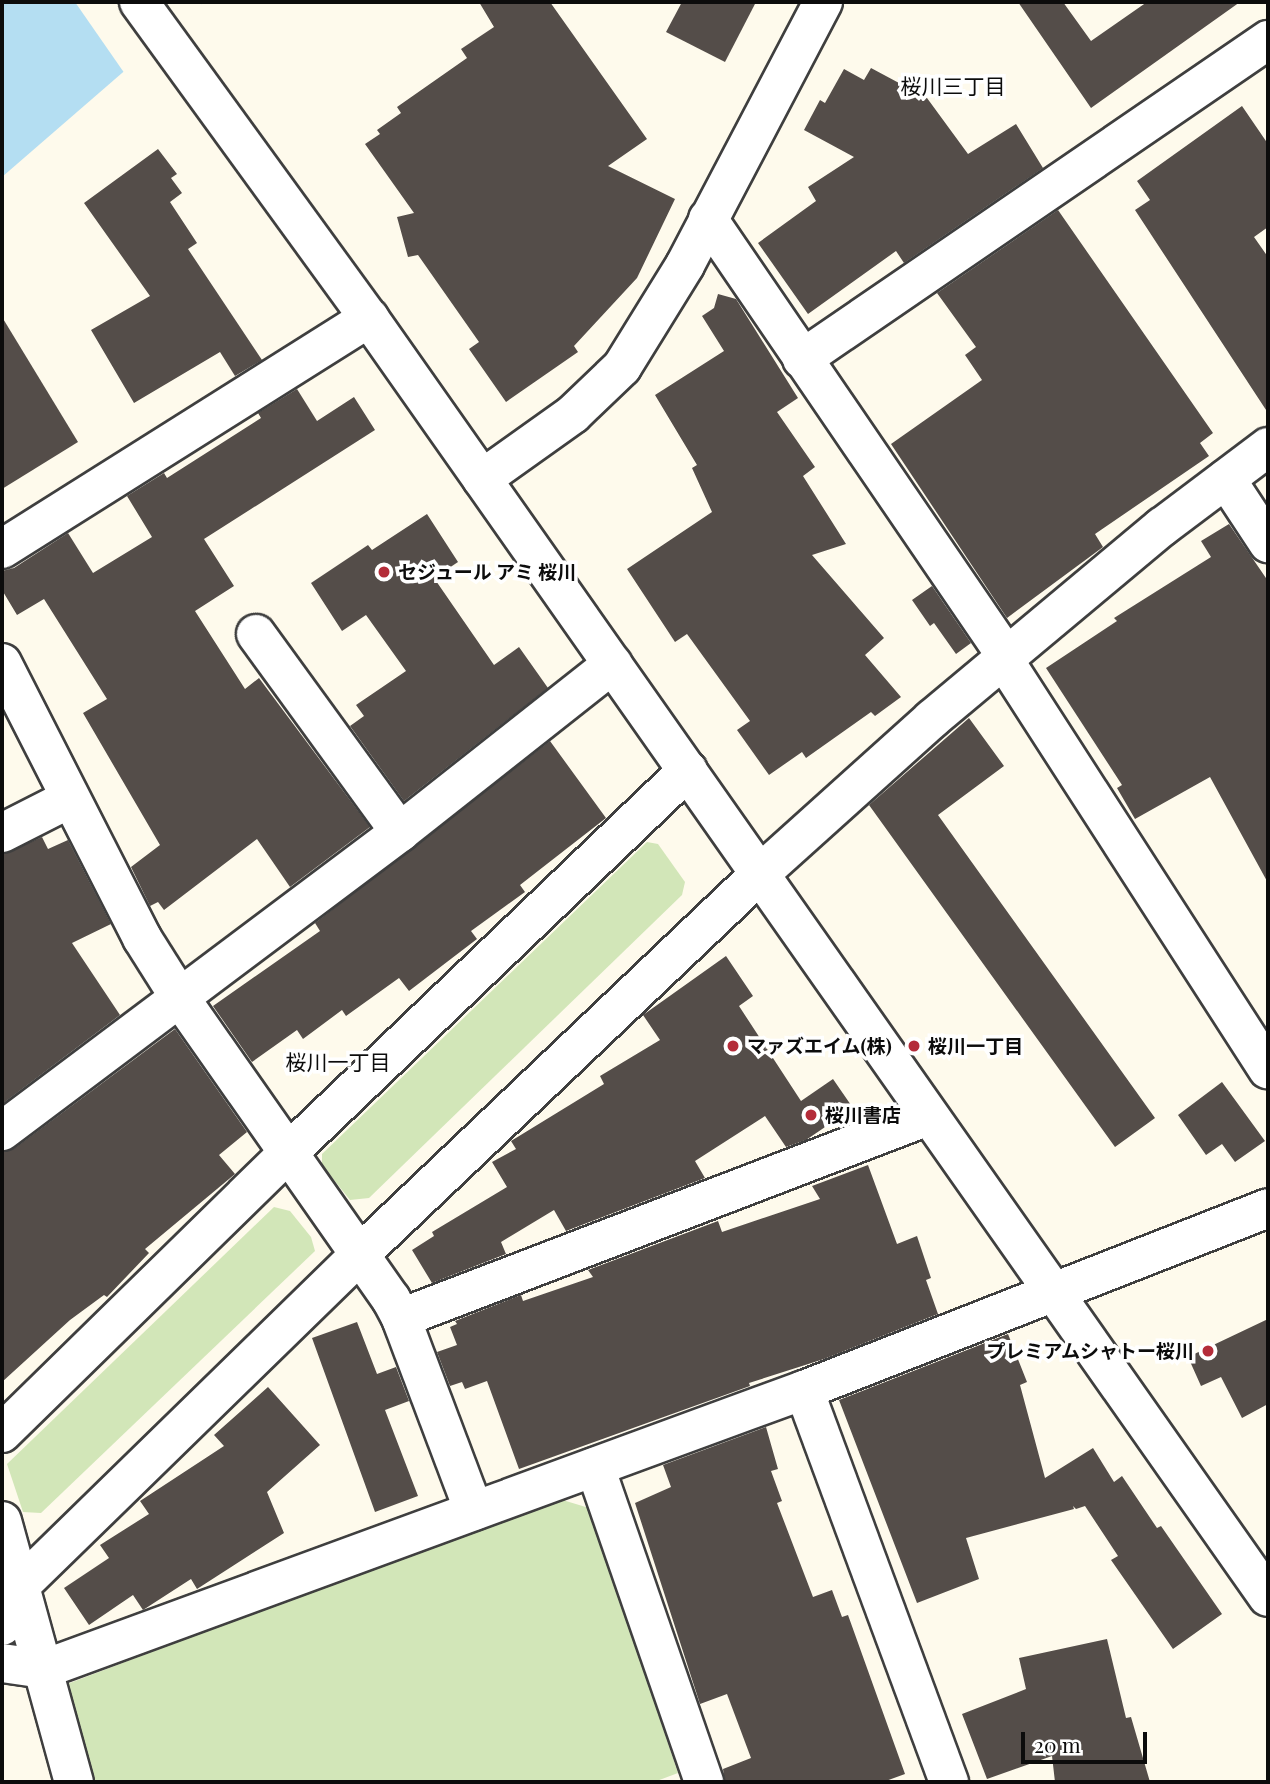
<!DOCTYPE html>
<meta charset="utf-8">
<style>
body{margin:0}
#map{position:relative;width:1270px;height:1784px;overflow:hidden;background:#fefaec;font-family:"Playfair Display","Noto Sans JP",serif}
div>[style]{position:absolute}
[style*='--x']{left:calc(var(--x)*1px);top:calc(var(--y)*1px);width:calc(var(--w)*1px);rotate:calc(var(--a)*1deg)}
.green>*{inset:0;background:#d2e6b8}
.water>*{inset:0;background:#b4def2}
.pier>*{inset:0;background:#fefaec}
.building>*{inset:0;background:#544d49}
.roads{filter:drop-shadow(2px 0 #3f3f3f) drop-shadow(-2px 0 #3f3f3f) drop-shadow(0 2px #3f3f3f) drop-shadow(0 -2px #3f3f3f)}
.minor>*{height:38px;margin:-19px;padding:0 19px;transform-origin:19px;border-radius:19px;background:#fff}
.dots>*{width:19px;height:19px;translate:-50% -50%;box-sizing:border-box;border:4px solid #fff;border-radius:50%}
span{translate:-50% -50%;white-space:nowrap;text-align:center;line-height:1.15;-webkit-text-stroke:7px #fff;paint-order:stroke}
.poi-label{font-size:19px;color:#0c0c0c;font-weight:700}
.left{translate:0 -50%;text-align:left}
.right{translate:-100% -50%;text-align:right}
.neighbourhood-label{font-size:21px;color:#0c0c0c}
.frame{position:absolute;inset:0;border:4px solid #0c0c0c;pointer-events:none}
.scale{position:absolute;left:1021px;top:1732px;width:126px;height:32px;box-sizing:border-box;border:4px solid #0c0c0c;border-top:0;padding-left:9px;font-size:21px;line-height:24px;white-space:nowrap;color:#0c0c0c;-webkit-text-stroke:5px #fff;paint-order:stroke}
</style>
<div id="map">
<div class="green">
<i style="clip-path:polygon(647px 842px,658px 844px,685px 882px,682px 895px,369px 1198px,350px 1200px,322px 1165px,322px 1154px)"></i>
<i style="clip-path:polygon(274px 1207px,290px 1211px,311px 1237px,315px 1251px,41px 1513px,23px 1512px,7px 1464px)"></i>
<i style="clip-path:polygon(556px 1498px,589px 1508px,678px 1773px,654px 1782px,89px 1782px,62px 1686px)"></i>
</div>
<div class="water">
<i style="clip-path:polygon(2px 2px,204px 2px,2px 177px)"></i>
</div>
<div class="pier">
<i style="clip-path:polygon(75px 2px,200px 2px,203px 7px,125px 74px)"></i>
</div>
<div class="building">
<i style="clip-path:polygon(479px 2px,550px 2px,647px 139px,608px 166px,675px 199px,637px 278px,574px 346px,578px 352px,506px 402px,469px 349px,479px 342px,418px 255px,408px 257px,397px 217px,414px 213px,365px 144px,380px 134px,377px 130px,401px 113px,397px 107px,467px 58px,461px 49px,494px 27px)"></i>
<i style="clip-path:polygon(682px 2px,756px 2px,725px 62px,666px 32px)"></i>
<i style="clip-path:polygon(1018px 2px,1063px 2px,1091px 41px,1147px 2px,1240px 2px,1091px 108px)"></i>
<i style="clip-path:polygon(871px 68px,927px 98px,968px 154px,1016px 124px,1043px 168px,904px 263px,896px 251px,808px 314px,758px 243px,816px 201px,808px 187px,854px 157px,804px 130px,820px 100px,825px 103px,844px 69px,864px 80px)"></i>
<i style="clip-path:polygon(1242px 106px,1268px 144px,1268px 227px,1254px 237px,1268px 257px,1268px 413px,1135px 210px,1150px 200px,1137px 181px)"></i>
<i style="clip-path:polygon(158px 149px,177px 174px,171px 178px,182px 193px,170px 202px,197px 243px,188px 249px,262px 360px,235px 376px,220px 352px,134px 403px,91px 330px,150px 296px,84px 203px)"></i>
<i style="clip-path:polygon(1058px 210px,1213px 433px,1200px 443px,1209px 456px,1095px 534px,1103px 547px,1007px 618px,891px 444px,982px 380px,965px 355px,976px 347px,937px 293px)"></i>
<i style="clip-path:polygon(718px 294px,736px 299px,798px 398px,777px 412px,815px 467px,803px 476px,846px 544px,812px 555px,884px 638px,865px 655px,901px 697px,875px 716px,871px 712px,806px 758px,802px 752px,769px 775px,737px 730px,750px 721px,687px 634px,675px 642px,627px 569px,712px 512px,692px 468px,697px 465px,655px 395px,724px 351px,702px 316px,714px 308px)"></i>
<i style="clip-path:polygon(2px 317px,78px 442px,2px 489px)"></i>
<i style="clip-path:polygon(297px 389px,317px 421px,354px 397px,375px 430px,204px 539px,234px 586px,195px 611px,245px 689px,259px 678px,370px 827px,290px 887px,257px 839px,164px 910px,158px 902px,150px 906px,131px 867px,160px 845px,83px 713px,107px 699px,44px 599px,17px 615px,2px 590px,2px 571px,14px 568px,68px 533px,93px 573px,152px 537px,127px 496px,164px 473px,167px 478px,261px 418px,258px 413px)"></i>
<i style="clip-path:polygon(427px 514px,458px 562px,434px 578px,494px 665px,519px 647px,548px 688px,404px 801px,350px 726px,364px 716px,356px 705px,406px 671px,366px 615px,342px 631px,311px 583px,368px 545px,372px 550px)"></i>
<i style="clip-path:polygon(1229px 524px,1268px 581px,1268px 883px,1210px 777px,1135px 819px,1117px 788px,1122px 785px,1046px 668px,1117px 621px,1114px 618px,1211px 557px,1201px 541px)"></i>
<i style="clip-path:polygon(932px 586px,971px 643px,956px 654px,934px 623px,930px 626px,912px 600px)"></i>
<i style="clip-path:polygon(969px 718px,1004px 766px,938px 815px,1155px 1118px,1115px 1147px,869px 805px)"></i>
<i style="clip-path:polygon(550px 741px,606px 818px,520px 885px,525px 892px,471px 931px,477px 939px,409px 991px,399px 978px,346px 1016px,342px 1010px,303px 1039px,297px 1030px,252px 1062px,213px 1006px,320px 931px,315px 923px)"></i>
<i style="clip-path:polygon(42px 837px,48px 849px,68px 840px,111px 924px,72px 943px,120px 1015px,2px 1104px,2px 855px)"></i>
<i style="clip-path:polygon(726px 956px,753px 996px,739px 1006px,801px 1101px,833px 1079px,853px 1108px,806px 1140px,786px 1147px,765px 1116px,695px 1161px,705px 1178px,566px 1231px,554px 1210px,501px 1242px,506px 1254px,432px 1283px,412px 1250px,434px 1236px,432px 1232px,507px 1187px,492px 1162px,516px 1149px,511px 1141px,604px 1084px,600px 1076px,660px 1040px,643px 1015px)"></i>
<i style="clip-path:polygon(175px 1029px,247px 1132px,219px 1155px,235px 1174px,145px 1249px,149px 1253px,107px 1297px,104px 1295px,70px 1320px,2px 1382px,2px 1152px,15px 1148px)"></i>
<i style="clip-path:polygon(1222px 1082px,1265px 1141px,1235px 1162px,1222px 1144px,1206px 1155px,1178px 1115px)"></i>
<i style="clip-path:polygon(868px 1165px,897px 1244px,917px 1236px,931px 1278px,926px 1280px,938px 1314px,824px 1359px,749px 1383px,750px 1386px,519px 1469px,487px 1381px,465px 1389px,462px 1382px,450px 1386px,437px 1352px,457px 1345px,450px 1327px,457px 1324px,455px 1321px,521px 1295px,523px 1301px,593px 1277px,588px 1270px,718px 1221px,722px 1232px,820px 1199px,812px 1186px)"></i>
<i style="clip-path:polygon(1268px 1319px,1268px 1404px,1242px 1418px,1221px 1377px,1201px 1386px,1188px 1357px)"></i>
<i style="clip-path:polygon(357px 1322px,377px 1374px,396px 1367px,409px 1401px,385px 1410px,418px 1496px,375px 1512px,312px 1338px)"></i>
<i style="clip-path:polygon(1008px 1334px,1027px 1382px,1020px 1385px,1045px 1478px,1093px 1448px,1114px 1482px,1122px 1476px,1157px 1528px,1161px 1526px,1222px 1614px,1173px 1649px,1111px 1560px,1118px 1556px,1085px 1506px,1076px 1509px,1073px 1506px,1074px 1509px,966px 1538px,979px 1579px,917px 1603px,839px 1400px)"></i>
<i style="clip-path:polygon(268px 1387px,320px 1445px,267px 1492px,284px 1533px,197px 1589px,191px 1579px,143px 1610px,133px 1595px,89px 1625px,64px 1588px,109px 1558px,100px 1545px,149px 1514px,140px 1501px,224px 1446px,214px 1435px)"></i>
<i style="clip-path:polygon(766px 1427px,778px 1469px,771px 1471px,782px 1501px,777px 1503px,813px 1597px,832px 1590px,842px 1617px,848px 1615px,905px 1774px,883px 1782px,725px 1782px,723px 1769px,751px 1758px,727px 1694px,700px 1704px,635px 1503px,671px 1487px,663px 1465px)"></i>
<i style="clip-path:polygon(1107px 1639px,1126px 1718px,1131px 1717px,1150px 1782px,1055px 1782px,1052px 1756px,987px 1779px,962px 1714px,1026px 1689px,1019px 1658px)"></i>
</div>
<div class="roads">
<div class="minor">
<i style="--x:139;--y:2;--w:391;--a:54"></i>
<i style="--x:369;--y:318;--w:1563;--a:54.9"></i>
<i style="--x:708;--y:219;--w:530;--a:55.68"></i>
<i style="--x:802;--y:359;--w:565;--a:-34.39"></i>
<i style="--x:482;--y:479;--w:112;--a:-35.5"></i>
<i style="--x:573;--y:414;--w:68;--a:-43.8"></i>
<i style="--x:622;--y:367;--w:120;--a:-58.3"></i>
<i style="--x:685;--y:265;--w:297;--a:-62.3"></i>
<i style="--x:1226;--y:479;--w:77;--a:56.7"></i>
<i style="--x:2;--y:549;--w:434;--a:-32.2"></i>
<i style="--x:256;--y:634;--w:245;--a:54"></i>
<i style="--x:1004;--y:660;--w:487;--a:57.2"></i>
<i style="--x:2;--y:663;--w:309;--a:63"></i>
<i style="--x:142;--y:938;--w:71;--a:57.7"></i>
<i style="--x:180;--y:998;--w:368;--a:55"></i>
<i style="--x:391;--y:1299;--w:21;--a:62"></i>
<i style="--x:401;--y:1318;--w:206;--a:69.3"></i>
<i style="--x:2;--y:833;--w:75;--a:-26.9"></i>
<i style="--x:2;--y:1131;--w:498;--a:-36.9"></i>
<i style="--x:400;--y:832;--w:271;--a:-38.3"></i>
<i style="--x:401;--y:1318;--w:564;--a:-20.97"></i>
<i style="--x:804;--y:1390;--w:418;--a:69.7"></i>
<i style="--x:2;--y:1433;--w:402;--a:-44.4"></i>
<i style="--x:289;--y:1152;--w:552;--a:-43.75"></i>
<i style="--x:595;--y:1467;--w:333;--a:70.9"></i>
<i style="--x:2;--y:1521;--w:271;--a:74.6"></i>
<i style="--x:2;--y:1626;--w:45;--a:-65.1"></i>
<i style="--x:21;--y:1585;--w:472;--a:-44.3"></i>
<i style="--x:359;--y:1255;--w:555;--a:-43.54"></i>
<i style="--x:761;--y:873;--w:230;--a:-42"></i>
<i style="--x:932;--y:719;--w:300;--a:-39.9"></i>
<i style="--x:1162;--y:527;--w:133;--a:-37"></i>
<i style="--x:2;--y:1663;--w:42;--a:8.1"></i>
<i style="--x:44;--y:1669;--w:810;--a:-20.16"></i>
<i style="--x:804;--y:1390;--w:498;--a:-21.4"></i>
</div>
</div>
<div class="dots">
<i style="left:384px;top:572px;background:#b42c39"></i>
<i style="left:733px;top:1046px;background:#b42c39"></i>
<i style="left:914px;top:1046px;background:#b42c39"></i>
<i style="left:811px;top:1115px;background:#b42c39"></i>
<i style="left:1208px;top:1351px;background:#b42c39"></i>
</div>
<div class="poi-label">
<span class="left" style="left:398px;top:572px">セジュール アミ 桜川</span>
<span class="left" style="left:747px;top:1046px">マァズエイム(株)</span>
<span class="left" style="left:928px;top:1046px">桜川一丁目</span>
<span class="left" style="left:825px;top:1115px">桜川書店</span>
<span class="right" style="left:1194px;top:1351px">プレミアムシャトー桜川</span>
</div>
<div class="neighbourhood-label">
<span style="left:953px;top:85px">桜川三丁目</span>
<span style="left:338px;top:1061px">桜川一丁目</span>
</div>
<div class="frame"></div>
<div class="scale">20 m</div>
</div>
